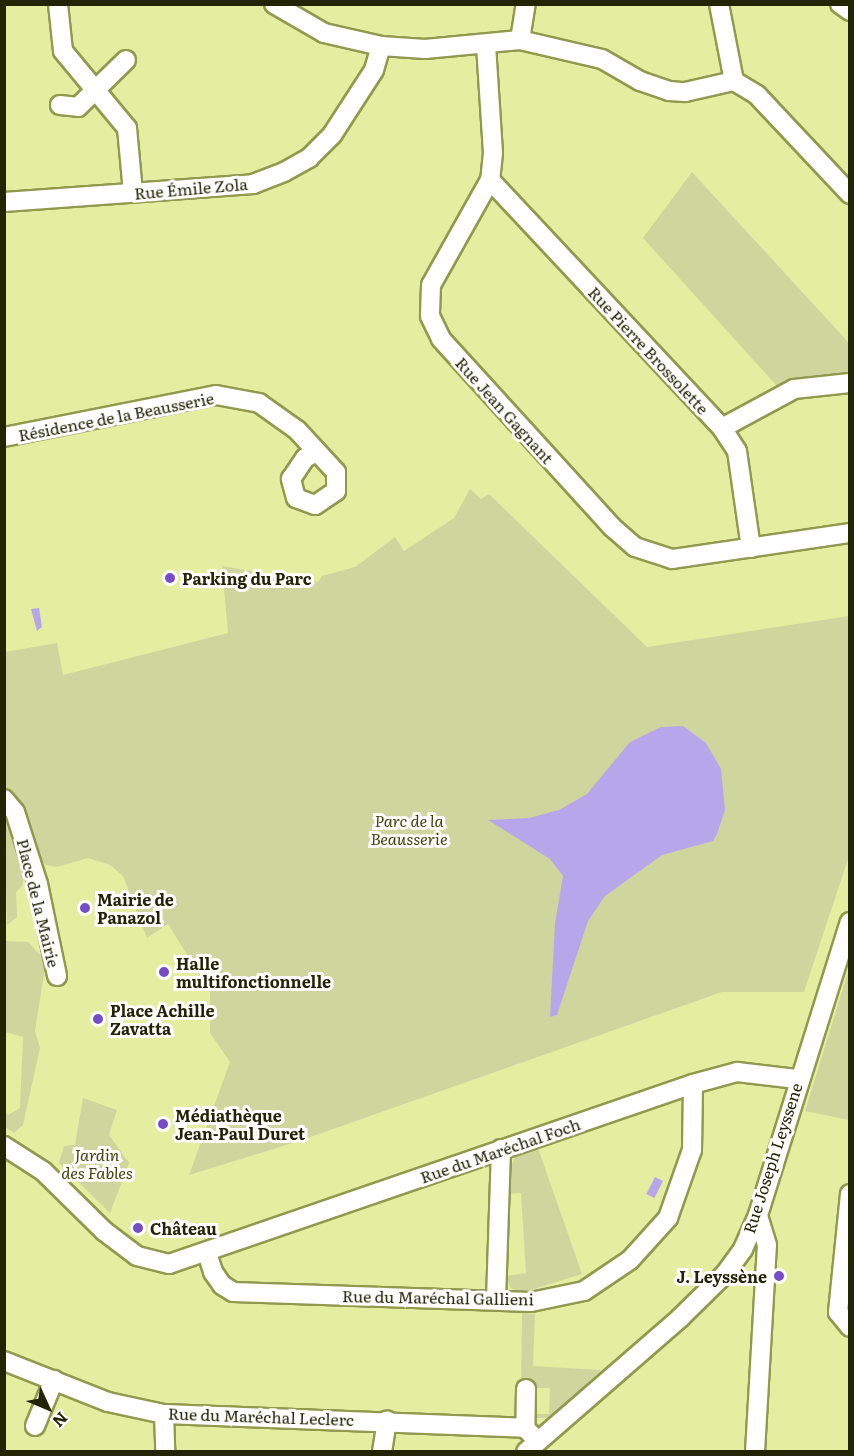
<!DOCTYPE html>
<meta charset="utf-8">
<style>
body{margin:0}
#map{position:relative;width:854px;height:1456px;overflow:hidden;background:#e4eea0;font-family:Literata,serif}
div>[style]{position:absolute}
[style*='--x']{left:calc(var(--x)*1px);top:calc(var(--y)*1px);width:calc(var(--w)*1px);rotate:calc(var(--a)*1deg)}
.green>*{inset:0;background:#ced69d}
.water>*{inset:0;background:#b7a7ea;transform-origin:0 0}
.roads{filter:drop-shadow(2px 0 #91994e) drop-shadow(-2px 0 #91994e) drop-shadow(0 2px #91994e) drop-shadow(0 -2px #91994e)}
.minor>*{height:18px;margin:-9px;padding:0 9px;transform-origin:9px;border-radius:9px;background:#fff}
.dots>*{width:16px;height:16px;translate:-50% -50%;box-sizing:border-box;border:3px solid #fff;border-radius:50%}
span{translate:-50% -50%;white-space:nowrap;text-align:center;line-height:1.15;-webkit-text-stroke:6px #fff;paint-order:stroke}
.street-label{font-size:16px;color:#222505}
.poi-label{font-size:16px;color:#222505;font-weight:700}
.left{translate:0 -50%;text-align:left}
.right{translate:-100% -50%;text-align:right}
.park-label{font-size:16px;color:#3e430a;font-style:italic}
.frame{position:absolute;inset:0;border:6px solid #222505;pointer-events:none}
.north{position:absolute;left:18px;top:1378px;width:60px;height:60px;-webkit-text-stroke:4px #fff;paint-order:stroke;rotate:134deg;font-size:16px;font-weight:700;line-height:24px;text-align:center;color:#222505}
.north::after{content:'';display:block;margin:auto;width:21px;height:27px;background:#222505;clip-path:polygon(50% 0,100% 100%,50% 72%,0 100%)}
</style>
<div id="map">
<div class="green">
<i style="clip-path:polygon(692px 172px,849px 343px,849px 372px,777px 386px,643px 238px)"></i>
<i style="clip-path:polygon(470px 489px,481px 499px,489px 494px,647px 647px,849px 616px,849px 856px,804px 992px,722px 992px,299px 1141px,189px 1175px,230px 1062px,210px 1033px,210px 992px,168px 924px,147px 938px,123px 876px,110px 865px,88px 858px,57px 867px,46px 865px,38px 858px,21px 806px,5px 787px,5px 652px,57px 643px,63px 675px,228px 633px,222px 566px,318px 582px,322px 576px,355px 567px,395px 537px,404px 551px,454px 518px)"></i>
<i style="clip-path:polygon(4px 813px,25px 872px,22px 886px,16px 892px,17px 917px,7px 925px)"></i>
<i style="clip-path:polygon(5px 941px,28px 942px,46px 961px,35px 1031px,40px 1048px,23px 1125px,14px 1133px,5px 1127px,4px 1111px,8px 1115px,20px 1108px,23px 1037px,5px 1032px)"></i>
<i style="clip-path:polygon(849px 969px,849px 1120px,805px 1111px)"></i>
<i style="clip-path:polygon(83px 1098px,117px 1110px,109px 1135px,129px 1163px,110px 1213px,59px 1163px,64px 1146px,75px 1145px)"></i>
<i style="clip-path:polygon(538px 1148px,582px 1274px,518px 1294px,510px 1287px,506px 1276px,526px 1273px,521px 1193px,508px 1194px,510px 1169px,516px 1155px)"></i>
<i style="clip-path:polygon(522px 1313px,535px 1314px,533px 1366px,601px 1370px,551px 1418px,535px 1418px,535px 1414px,549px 1414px,550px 1388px,521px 1388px)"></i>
</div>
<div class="water">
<i style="clip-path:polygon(39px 608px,42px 627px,37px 631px,31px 609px)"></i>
<i style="clip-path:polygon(683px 726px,706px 743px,721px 769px,725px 810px,717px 834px,713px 841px,662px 855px,605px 896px,588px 921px,557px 1015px,550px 1017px,555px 923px,563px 876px,550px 859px,488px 820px,529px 818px,559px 810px,587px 794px,630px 742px,661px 727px)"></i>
<i style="left:655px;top:1177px;width:9px;height:19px;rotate:27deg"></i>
</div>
<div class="roads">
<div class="minor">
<i style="--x:58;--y:4;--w:47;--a:83.9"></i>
<i style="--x:63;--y:51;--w:100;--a:50.3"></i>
<i style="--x:127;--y:128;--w:65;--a:84.7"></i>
<i style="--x:274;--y:4;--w:58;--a:30.1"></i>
<i style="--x:324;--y:33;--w:58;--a:12.8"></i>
<i style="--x:381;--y:46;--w:44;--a:3.9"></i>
<i style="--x:425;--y:49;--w:95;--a:-5.4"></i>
<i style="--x:520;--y:40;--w:36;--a:-81"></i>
<i style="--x:719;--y:4;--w:78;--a:79"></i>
<i style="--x:734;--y:81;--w:27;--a:31"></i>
<i style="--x:757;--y:95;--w:136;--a:46.8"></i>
<i style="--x:840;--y:4;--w:12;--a:35"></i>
<i style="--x:520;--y:40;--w:84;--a:13"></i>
<i style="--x:602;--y:59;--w:44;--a:30.1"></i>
<i style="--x:640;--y:81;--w:31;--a:19"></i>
<i style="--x:669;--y:91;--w:16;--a:4"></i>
<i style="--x:685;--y:92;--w:50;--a:-12.7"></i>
<i style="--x:486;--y:45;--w:108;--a:86.3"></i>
<i style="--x:493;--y:153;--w:27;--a:96"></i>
<i style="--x:490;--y:180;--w:120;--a:119.3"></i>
<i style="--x:431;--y:285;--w:31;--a:92"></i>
<i style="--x:430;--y:316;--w:25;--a:64"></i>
<i style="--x:441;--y:339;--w:254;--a:47.7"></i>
<i style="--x:612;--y:527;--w:30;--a:41"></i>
<i style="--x:635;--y:547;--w:39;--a:18"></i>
<i style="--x:672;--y:559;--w:180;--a:-8.3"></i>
<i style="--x:60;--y:105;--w:18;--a:6"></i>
<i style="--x:78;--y:107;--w:67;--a:-44.4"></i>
<i style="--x:490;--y:180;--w:340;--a:46.9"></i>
<i style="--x:722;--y:428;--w:27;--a:57"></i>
<i style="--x:737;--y:451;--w:98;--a:81.8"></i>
<i style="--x:4;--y:202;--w:250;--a:-4.1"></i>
<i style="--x:253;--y:184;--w:33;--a:-21"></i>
<i style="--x:284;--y:172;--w:29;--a:-29"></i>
<i style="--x:309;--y:158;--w:33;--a:-45"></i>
<i style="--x:332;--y:135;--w:77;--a:-57.1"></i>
<i style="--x:374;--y:70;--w:25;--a:-74"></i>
<i style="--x:722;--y:428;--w:82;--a:-28.4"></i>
<i style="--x:794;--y:389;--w:56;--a:-6.1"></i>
<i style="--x:4;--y:437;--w:216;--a:-11.2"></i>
<i style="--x:216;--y:395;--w:44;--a:10.5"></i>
<i style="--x:259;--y:403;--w:47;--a:35.4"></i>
<i style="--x:297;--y:430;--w:57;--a:47.1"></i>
<i style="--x:336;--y:472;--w:19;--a:90"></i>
<i style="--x:336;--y:491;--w:25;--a:146"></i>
<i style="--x:315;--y:505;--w:20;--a:-160"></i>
<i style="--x:296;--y:498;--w:20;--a:-105"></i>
<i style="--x:291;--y:479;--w:25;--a:-56"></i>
<i style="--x:305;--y:458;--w:11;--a:-27"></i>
<i style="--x:4;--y:799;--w:17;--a:50"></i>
<i style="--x:15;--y:812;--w:76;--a:72.3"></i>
<i style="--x:38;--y:884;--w:94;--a:78.3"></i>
<i style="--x:4;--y:1146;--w:46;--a:32.7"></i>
<i style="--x:43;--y:1171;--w:86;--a:44.5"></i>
<i style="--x:104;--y:1231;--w:41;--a:37.1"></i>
<i style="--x:137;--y:1256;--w:33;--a:14"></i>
<i style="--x:169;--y:1264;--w:554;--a:-18.96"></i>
<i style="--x:693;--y:1084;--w:46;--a:-15.3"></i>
<i style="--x:737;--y:1072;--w:60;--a:6.7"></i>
<i style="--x:850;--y:1194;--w:119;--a:95.8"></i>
<i style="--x:838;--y:1312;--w:19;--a:51"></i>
<i style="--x:207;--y:1253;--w:20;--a:72"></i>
<i style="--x:213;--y:1272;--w:16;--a:55"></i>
<i style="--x:222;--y:1285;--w:13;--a:32"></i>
<i style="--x:233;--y:1292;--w:298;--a:1.9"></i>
<i style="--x:531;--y:1302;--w:54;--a:-11.7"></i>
<i style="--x:584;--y:1291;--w:55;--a:-34"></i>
<i style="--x:630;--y:1260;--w:57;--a:-47.9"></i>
<i style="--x:668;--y:1218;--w:72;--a:-70.6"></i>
<i style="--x:692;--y:1150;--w:66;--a:-89.1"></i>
<i style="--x:496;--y:1300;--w:151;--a:-88.1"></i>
<i style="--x:4;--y:1361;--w:112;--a:21.5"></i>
<i style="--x:108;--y:1402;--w:57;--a:12.1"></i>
<i style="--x:164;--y:1414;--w:361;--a:2.2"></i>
<i style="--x:526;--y:1389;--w:39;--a:91"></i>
<i style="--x:525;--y:1428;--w:10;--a:45"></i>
<i style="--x:164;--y:1414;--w:38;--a:88"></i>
<i style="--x:35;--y:1426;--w:50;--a:-67.6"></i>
<i style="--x:382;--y:1452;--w:32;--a:-81"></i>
<i style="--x:526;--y:1452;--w:204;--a:-41"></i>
<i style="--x:680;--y:1318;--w:63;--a:-44.4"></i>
<i style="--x:725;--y:1274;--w:31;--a:-54"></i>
<i style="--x:743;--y:1249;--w:37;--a:-66"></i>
<i style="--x:758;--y:1215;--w:307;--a:-72.6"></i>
<i style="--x:755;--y:1452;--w:207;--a:-86.7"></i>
<i style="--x:767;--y:1245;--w:31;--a:-107"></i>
</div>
</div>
<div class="dots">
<i style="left:170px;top:578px;background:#754dc6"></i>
<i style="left:85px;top:908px;background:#754dc6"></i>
<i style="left:164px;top:972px;background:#754dc6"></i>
<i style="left:98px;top:1019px;background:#754dc6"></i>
<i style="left:163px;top:1124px;background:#754dc6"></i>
<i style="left:138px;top:1228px;background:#754dc6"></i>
<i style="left:779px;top:1276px;background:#754dc6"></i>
</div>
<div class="street-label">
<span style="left:191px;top:188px;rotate:-5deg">Rue Émile Zola</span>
<span style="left:649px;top:350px;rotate:47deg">Rue Pierre Brossolette</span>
<span style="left:505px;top:410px;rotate:48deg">Rue Jean Gagnant</span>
<span style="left:116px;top:416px;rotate:-11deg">Résidence de la Beausserie</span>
<span style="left:39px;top:903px;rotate:76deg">Place de la Mairie</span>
<span style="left:500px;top:1150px;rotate:-19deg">Rue du Maréchal Foch</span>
<span style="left:772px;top:1158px;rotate:-72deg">Rue Joseph Leyssene</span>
<span style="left:438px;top:1297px;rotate:1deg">Rue du Maréchal Gallieni</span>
<span style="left:261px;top:1416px;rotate:2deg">Rue du Maréchal Leclerc</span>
</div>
<div class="poi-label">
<span class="left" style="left:182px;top:578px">Parking du Parc</span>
<span class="left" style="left:97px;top:908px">Mairie de<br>Panazol</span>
<span class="left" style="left:176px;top:972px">Halle<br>multifonctionnelle</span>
<span class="left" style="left:110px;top:1019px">Place Achille<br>Zavatta</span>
<span class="left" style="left:175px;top:1124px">Médiathèque<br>Jean-Paul Duret</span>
<span class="left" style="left:150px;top:1228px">Château</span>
<span class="right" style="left:767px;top:1276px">J. Leyssène</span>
</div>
<div class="park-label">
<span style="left:409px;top:829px">Parc de la<br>Beausserie</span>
<span style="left:97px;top:1163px">Jardin<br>des Fables</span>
</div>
<div class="frame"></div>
<div class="north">N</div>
</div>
